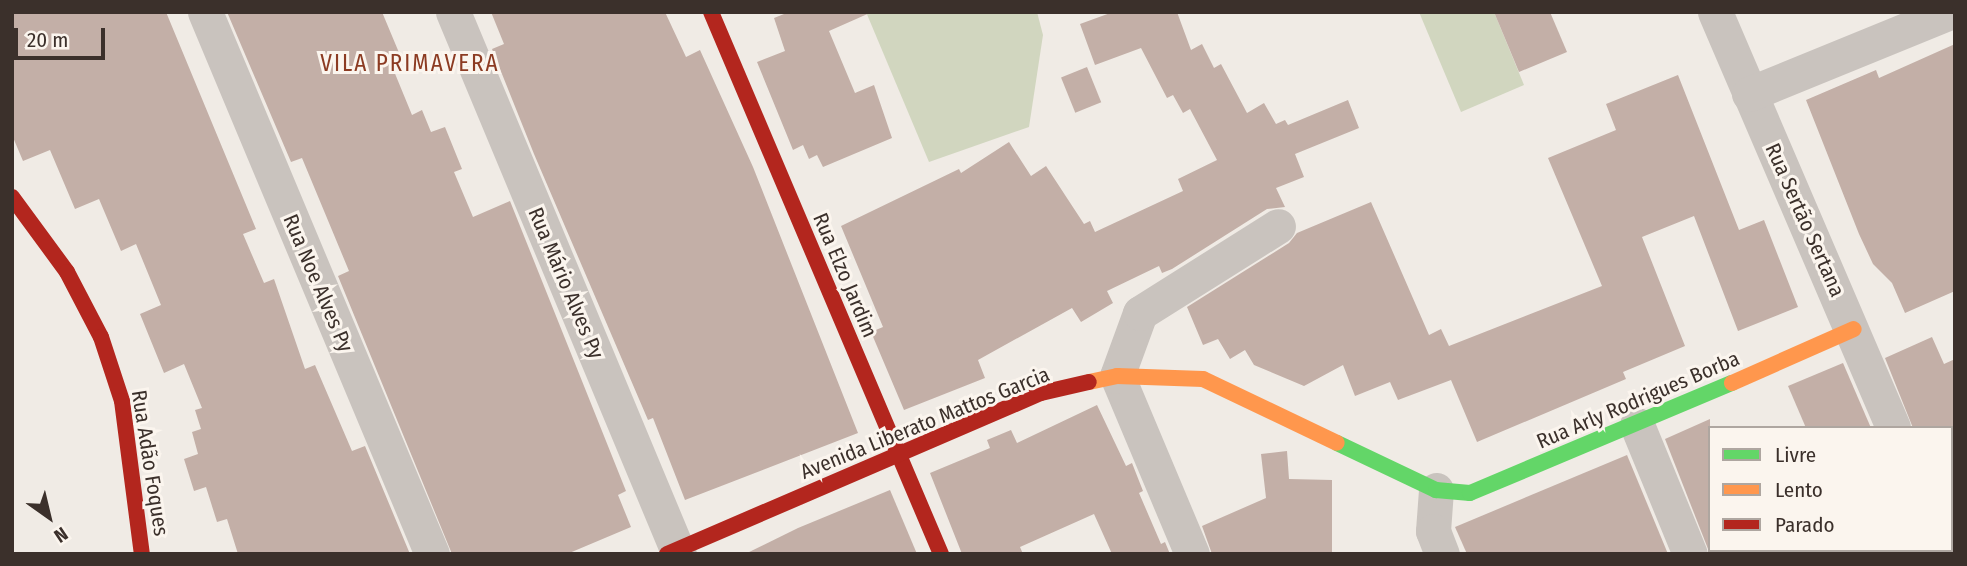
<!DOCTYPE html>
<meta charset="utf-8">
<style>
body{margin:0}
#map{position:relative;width:1967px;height:566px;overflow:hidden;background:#f0ebe5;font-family:"Fira Sans Condensed",sans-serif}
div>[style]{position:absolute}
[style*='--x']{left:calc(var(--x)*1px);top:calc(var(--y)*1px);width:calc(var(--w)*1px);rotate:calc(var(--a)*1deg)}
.green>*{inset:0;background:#d1d6bf}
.building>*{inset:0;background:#c3afa7;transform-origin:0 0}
.street>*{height:35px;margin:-17.5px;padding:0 17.5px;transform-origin:17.5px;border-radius:17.5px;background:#c9c3be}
.fast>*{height:16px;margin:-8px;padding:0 8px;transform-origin:8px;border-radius:8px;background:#63d668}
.slow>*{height:16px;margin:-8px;padding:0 8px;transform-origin:8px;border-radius:8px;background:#ff974d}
.jam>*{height:16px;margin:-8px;padding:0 8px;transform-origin:8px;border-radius:8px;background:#b3261e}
span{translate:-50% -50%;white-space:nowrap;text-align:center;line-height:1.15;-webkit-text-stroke:6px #fbf5ee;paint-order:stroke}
.street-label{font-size:21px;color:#3b302b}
.neighbourhood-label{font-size:23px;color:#8c3b22;letter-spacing:2px}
.frame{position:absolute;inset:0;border:14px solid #3b302b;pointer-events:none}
.legend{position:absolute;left:1708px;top:426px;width:245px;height:126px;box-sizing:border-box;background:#fbf5ee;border:2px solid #aea6a0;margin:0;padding:9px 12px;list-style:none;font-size:21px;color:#3b302b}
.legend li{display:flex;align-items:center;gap:14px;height:35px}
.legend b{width:35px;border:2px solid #aea6a0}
.north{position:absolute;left:14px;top:482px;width:70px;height:70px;-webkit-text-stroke:5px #fbf5ee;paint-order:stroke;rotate:146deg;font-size:19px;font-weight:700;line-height:28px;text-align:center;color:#3b302b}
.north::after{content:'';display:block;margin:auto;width:24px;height:32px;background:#3b302b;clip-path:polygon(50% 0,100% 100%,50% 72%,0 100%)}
.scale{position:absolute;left:14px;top:28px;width:91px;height:32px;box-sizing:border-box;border:4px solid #3b302b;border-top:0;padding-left:9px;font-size:21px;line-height:24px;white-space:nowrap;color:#3b302b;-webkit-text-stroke:5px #fbf5ee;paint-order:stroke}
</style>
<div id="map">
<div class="green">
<i style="clip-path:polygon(866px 12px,1037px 12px,1043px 35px,1029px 127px,929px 162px)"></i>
<i style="clip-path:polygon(1419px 12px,1494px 12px,1524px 85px,1461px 112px)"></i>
</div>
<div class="building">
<i style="clip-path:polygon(12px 12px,166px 12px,256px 229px,243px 234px,264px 283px,274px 279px,305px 369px,315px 365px,352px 451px,365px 446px,410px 554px,238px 554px,227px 519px,217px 522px,206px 487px,194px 491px,184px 459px,198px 454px,192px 432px,201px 429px,195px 410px,202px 408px,184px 364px,164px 373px,140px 314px,161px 305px,136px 244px,121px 251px,99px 199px,75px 209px,50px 150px,23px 161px,12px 135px)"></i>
<i style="clip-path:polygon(227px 12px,382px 12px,400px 55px,389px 59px,412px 115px,422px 110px,431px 132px,445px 127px,462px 169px,454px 172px,473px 217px,510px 201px,626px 491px,618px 495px,631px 527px,567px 554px,452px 554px,338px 276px,349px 271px,302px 158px,291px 162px)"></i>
<i style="clip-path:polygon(491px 12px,665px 12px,686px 57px,700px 50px,753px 167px,858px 433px,685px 500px,653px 418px,648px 420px,534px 154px,492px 49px,504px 44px)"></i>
<i style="clip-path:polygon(789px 12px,872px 12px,829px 31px,855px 93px,874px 85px,892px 138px,823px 167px,817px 155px,809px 159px,803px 145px,793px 150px,757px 62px,785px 51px,774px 18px)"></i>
<i style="clip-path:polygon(1113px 12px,1177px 12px,1191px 50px,1202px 44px,1214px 68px,1221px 64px,1247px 113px,1264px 103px,1276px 124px,1285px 120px,1288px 125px,1348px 100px,1359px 128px,1295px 154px,1304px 177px,1276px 188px,1285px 207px,1267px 209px,1172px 269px,1162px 273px,1159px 266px,1107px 291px,1113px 303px,1081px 322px,1072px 308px,978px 360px,985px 378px,904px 410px,871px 332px,883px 327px,841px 226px,959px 169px,961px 173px,1009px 142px,1031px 176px,1046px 166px,1084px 224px,1090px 221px,1095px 232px,1183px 191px,1178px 179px,1217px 160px,1190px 109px,1183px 113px,1173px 95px,1167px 98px,1141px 48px,1095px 65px,1080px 24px)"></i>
<i style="clip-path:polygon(1494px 12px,1550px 12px,1567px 52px,1519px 72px)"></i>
<i style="clip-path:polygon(1955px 44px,1955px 291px,1905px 313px,1892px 283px,1873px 264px,1859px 234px,1806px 100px,1876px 70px,1879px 78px)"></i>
<i style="left:1087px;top:67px;width:38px;height:28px;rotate:68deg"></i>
<i style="clip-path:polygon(1678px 75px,1739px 230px,1764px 220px,1798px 307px,1738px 331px,1694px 216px,1642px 237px,1685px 346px,1623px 372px,1626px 379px,1477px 442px,1451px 380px,1398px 400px,1390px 382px,1355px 396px,1343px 365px,1304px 386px,1254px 365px,1245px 350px,1230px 359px,1218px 339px,1203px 345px,1187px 307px,1289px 243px,1297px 233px,1371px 202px,1429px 335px,1441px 329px,1449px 346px,1602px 286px,1548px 158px,1616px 130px,1606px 104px)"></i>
<i style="clip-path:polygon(1932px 337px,1944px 364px,1955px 359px,1955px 428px,1913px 428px,1885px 358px)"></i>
<i style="clip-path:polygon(1843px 363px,1871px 428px,1806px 428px,1788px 386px)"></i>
<i style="clip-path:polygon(1097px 405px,1126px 466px,1132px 463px,1143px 491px,1139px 493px,1161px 544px,1165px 542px,1170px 554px,1112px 554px,1094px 514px,1020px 547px,1023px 554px,962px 554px,930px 473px,990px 448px,987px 440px,1011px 430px,1017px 443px)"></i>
<i style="clip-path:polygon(1710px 419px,1710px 554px,1665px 439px)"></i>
<i style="clip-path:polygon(1287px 451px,1289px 479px,1332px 480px,1332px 554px,1212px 554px,1202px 526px,1266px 498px,1261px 454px)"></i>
<i style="clip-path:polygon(1627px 455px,1668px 554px,1467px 554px,1455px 527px)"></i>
<i style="clip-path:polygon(890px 490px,917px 554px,745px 554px,798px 528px)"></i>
</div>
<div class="street">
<i style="--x:205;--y:12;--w:588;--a:67.28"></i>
<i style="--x:453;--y:12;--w:587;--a:67.37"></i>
<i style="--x:1715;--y:12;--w:452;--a:66.8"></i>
<i style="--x:1749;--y:94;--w:217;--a:-22.2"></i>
<i style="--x:1637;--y:425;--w:139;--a:67.7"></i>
<i style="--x:1436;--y:490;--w:41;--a:94.2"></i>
<i style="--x:1433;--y:531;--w:25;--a:69"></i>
<i style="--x:1942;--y:550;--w:4;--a:76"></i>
<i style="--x:1192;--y:554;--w:193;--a:-112.8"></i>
<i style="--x:1117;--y:376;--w:67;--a:-69.9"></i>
<i style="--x:1140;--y:313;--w:163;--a:-32.2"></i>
</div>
<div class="fast">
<i style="--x:1337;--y:443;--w:110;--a:25.4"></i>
<i style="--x:1436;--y:490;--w:34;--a:5"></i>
<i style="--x:1470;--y:493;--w:284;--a:-22.8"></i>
</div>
<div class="slow">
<i style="--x:1089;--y:382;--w:29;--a:-12"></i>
<i style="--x:1117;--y:376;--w:86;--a:2"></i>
<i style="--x:1203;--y:379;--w:148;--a:25.5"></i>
<i style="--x:1732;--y:383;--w:133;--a:-23.9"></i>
</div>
<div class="jam">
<i style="--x:711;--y:12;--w:589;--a:67.01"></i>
<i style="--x:12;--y:197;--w:93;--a:53.7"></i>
<i style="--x:67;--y:272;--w:73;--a:62.4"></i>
<i style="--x:101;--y:337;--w:67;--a:71.8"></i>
<i style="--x:122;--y:401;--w:154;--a:82.6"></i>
<i style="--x:667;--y:554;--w:407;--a:-23.3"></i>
<i style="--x:1041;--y:393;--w:49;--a:-12.9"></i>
</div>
<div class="street-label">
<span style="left:1805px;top:220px;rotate:66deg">Rua Sertão Sertana</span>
<span style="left:845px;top:275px;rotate:67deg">Rua Elzo Jardim</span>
<span style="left:318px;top:283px;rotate:67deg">Rua Noe Alves Py</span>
<span style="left:566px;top:283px;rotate:67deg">Rua Mário Alves Py</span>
<span style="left:1638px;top:400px;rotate:-23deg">Rua Arly Rodrigues Borba</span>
<span style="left:925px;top:423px;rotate:-22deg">Avenida Liberato Mattos Garcia</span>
<span style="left:150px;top:463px;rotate:81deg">Rua Adão Foques</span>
</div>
<div class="neighbourhood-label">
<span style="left:410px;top:63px">VILA PRIMAVERA</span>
</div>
<div class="frame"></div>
<ul class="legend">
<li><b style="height:9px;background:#63d668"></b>Livre</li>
<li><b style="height:9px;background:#ff974d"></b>Lento</li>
<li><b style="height:9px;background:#b3261e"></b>Parado</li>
</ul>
<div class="north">N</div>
<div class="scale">20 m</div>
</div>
